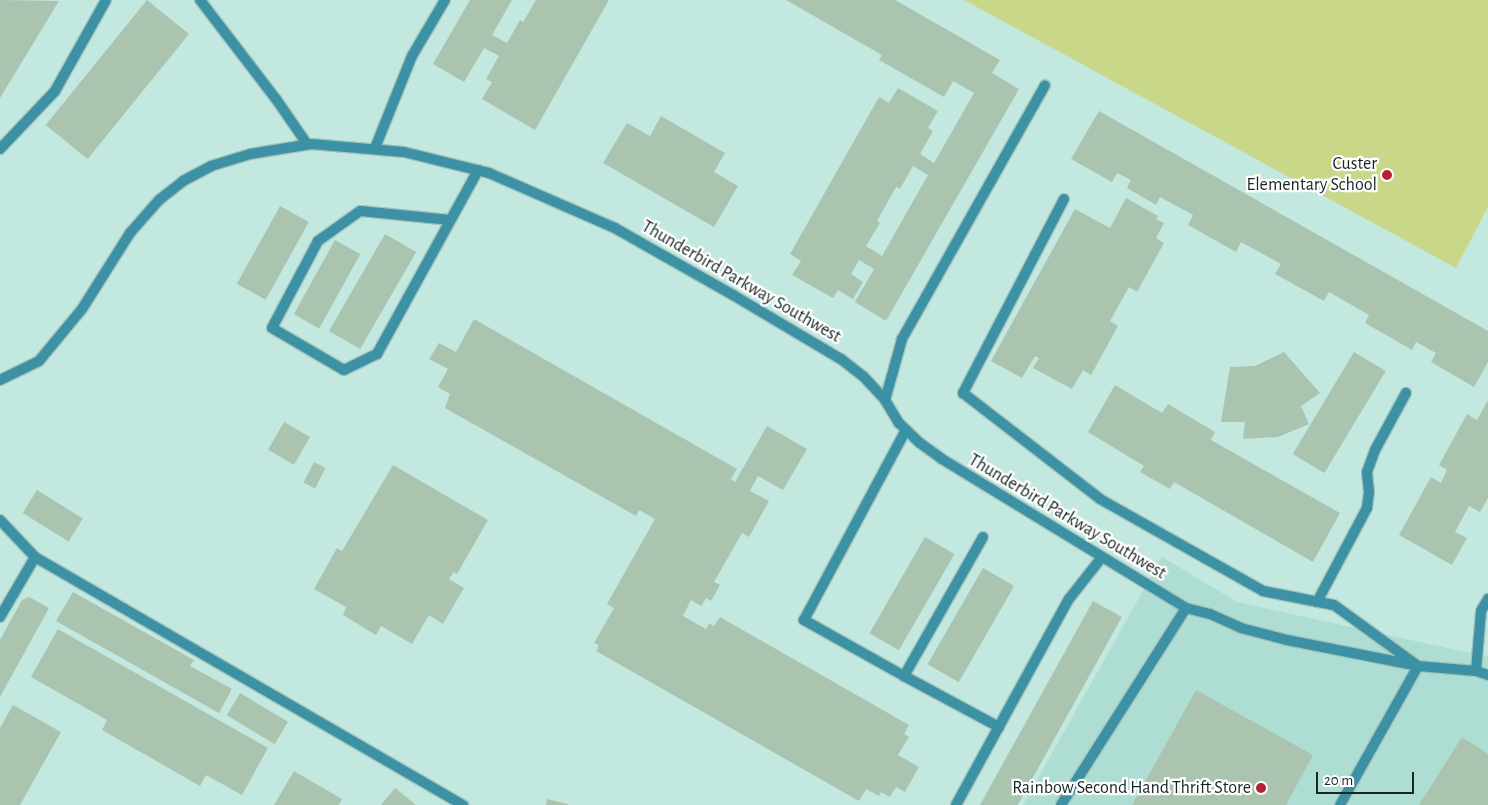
<!DOCTYPE html>
<style>
body{margin:0}
#map{position:relative;width:1488px;height:805px;overflow:hidden;background:#c2e8e0;font-family:"Alegreya Sans",sans-serif}
div>[style]{position:absolute}
[style*='--x']{left:calc(var(--x)*1px);top:calc(var(--y)*1px);width:calc(var(--w)*1px);rotate:calc(var(--a)*1deg)}
.built>*{inset:0;background:#aeddd4}
.green>*{inset:0;background:#c9d888}
.building>*{inset:0;background:#abc4af;transform-origin:0 0}
.roads{filter:drop-shadow(1px 0 #a3c5be) drop-shadow(-1px 0 #a3c5be) drop-shadow(0 1px #a3c5be) drop-shadow(0 -1px #a3c5be)}
.service>*{height:10px;margin:-5px;padding:0 5px;transform-origin:5px;border-radius:5px;background:#3d91a4}
.minor>*{height:10px;margin:-5px;padding:0 5px;transform-origin:5px;border-radius:5px;background:#3d91a4}
.dots>*{width:14px;height:14px;translate:-50% -50%;box-sizing:border-box;border:2px solid #fff;border-radius:50%}
span{translate:-50% -50%;white-space:nowrap;text-align:center;line-height:1.15;-webkit-text-stroke:4.5px #fff;paint-order:stroke}
.poi-label{font-size:18px;color:#182624}
.right{translate:-100% -50%;text-align:right}
.street-label{font-size:18px;color:#182624}
.scale{position:absolute;left:1316px;top:772px;width:98px;height:22px;box-sizing:border-box;border:2px solid #182624;border-top:0;padding-left:6px;font-size:15px;line-height:18px;white-space:nowrap;color:#182624;-webkit-text-stroke:4px #fff;paint-order:stroke}
</style>
<div id="map">
<div class="built">
<i style="clip-path:polygon(1162px 557px,1237px 602px,1488px 657px,1488px 805px,1023px 805px)"></i>
</div>
<div class="green">
<i style="clip-path:polygon(964px 0,1488px 0,1488px 207px,1456px 268px)"></i>
</div>
<div class="building">
<i style="clip-path:polygon(0 0,59px 1px,0 98px)"></i>
<i style="left:147px;top:0;width:54px;height:161px;rotate:39deg"></i>
<i style="clip-path:polygon(470px 0,512px 0,492px 35px,507px 43px,520px 20px,523px 22px,536px 0,609px 0,535px 130px,482px 99px,492px 82px,486px 79px,499px 56px,484px 48px,464px 82px,433px 64px)"></i>
<i style="clip-path:polygon(evenodd,786px 0,895px 0,1000px 60px,992px 73px,1019px 89px,886px 321px,855px 302px,874px 269px,859px 260px,851px 274px,863px 282px,853px 299px,838px 290px,833px 298px,792px 275px,801px 261px,790px 254px,879px 97px,889px 103px,898px 88px,938px 111px,928px 128px,933px 131px,920px 154px,934px 163px,974px 93px,953px 81px,944px 97px,879px 60px,882px 55px,786px 0,913px 166px,928px 175px,882px 256px,866px 246px,880px 223px,877px 221px,896px 187px,900px 189px,913px 166px)"></i>
<i style="clip-path:polygon(1099px 111px,1488px 331px,1488px 362px,1474px 387px,1431px 362px,1436px 353px,1416px 342px,1412px 350px,1365px 323px,1369px 315px,1329px 292px,1324px 301px,1275px 274px,1281px 264px,1241px 242px,1236px 252px,1188px 225px,1193px 215px,1160px 197px,1156px 205px,1127px 188px,1131px 180px,1117px 173px,1112px 182px,1071px 159px)"></i>
<i style="clip-path:polygon(661px 116px,725px 153px,714px 172px,738px 186px,714px 227px,603px 163px,627px 123px,650px 136px)"></i>
<i style="clip-path:polygon(1126px 198px,1158px 216px,1156px 219px,1164px 223px,1156px 238px,1164px 243px,1137px 292px,1129px 287px,1110px 321px,1118px 326px,1091px 375px,1083px 370px,1072px 389px,1033px 368px,1039px 358px,1035px 356px,1022px 378px,991px 361px,1075px 209px,1110px 228px)"></i>
<i style="left:280px;top:206px;width:33px;height:89px;rotate:29deg"></i>
<i style="left:385px;top:234px;width:36px;height:112px;rotate:30deg"></i>
<i style="left:335px;top:240px;width:29px;height:85px;rotate:29deg"></i>
<i style="clip-path:polygon(474px 319px,737px 469px,731px 479px,735px 482px,767px 426px,807px 449px,783px 490px,758px 476px,750px 491px,769px 501px,749px 537px,742px 533px,714px 582px,720px 585px,711px 601px,706px 598px,701px 606px,691px 600px,683px 616px,706px 629px,709px 623px,714px 626px,720px 617px,909px 725px,904px 734px,909px 737px,898px 755px,919px 767px,905px 792px,896px 787px,890px 797px,881px 792px,879px 796px,866px 789px,859px 801px,596px 651px,599px 645px,594px 643px,614px 608px,607px 604px,655px 519px,639px 510px,636px 516px,445px 408px,450px 394px,438px 387px,448px 369px,429px 359px,439px 343px,456px 352px)"></i>
<i style="clip-path:polygon(1284px 352px,1320px 393px,1301px 406px,1309px 424px,1278px 437px,1243px 439px,1245px 422px,1221px 422px,1230px 367px,1255px 366px)"></i>
<i style="left:1354px;top:352px;width:37px;height:119px;rotate:31deg"></i>
<i style="clip-path:polygon(1115px 385px,1162px 413px,1168px 404px,1215px 432px,1211px 440px,1340px 513px,1313px 562px,1174px 482px,1170px 489px,1140px 472px,1144px 466px,1088px 432px)"></i>
<i style="clip-path:polygon(1488px 400px,1488px 498px,1480px 512px,1469px 506px,1455px 532px,1467px 538px,1452px 565px,1399px 535px,1431px 477px,1441px 483px,1447px 470px,1439px 465px,1467px 414px,1477px 420px)"></i>
<i style="left:284px;top:422px;width:30px;height:32px;rotate:30deg"></i>
<i style="left:314px;top:462px;width:13px;height:23px;rotate:27deg"></i>
<i style="clip-path:polygon(393px 465px,488px 520px,457px 574px,454px 572px,449px 579px,464px 588px,443px 624px,429px 615px,412px 644px,381px 626px,376px 635px,343px 615px,346px 607px,314px 589px,337px 548px,342px 551px)"></i>
<i style="left:37px;top:490px;width:54px;height:27px;rotate:32deg"></i>
<i style="left:925px;top:537px;width:34px;height:111px;rotate:30deg"></i>
<i style="left:983px;top:568px;width:36px;height:111px;rotate:30deg"></i>
<i style="clip-path:polygon(73px 592px,194px 660px,190px 666px,232px 689px,219px 713px,56px 621px)"></i>
<i style="clip-path:polygon(29px 597px,49px 608px,0 697px,0 640px,22px 600px)"></i>
<i style="left:1093px;top:601px;width:33px;height:235px;rotate:29deg"></i>
<i style="clip-path:polygon(58px 629px,268px 748px,242px 795px,206px 775px,200px 786px,102px 730px,107px 720px,31px 677px)"></i>
<i style="clip-path:polygon(1196px 690px,1313px 755px,1286px 805px,1132px 805px)"></i>
<i style="left:240px;top:693px;width:56px;height:26px;rotate:31deg"></i>
<i style="clip-path:polygon(13px 705px,61px 732px,20px 805px,0 805px,0 728px)"></i>
<i style="clip-path:polygon(1462px 737px,1488px 754px,1488px 805px,1419px 805px)"></i>
<i style="clip-path:polygon(294px 771px,342px 799px,339px 805px,274px 805px)"></i>
<i style="clip-path:polygon(395px 788px,416px 805px,381px 805px)"></i>
<i style="clip-path:polygon(547px 799px,568px 804px,568px 805px,546px 805px)"></i>
</div>
<div class="roads">
<div class="service">
<i style="--x:200;--y:0;--w:125;--a:52.5"></i>
<i style="--x:276;--y:99;--w:55;--a:55.4"></i>
<i style="--x:375;--y:148;--w:99;--a:-68.1"></i>
<i style="--x:412;--y:56;--w:65;--a:-59.5"></i>
<i style="--x:0;--y:149;--w:80;--a:-46.5"></i>
<i style="--x:55;--y:91;--w:104;--a:-60.7"></i>
<i style="--x:1064;--y:199;--w:219;--a:117.5"></i>
<i style="--x:963;--y:393;--w:173;--a:37.7"></i>
<i style="--x:1100;--y:499;--w:187;--a:29.4"></i>
<i style="--x:1263;--y:591;--w:72;--a:11.2"></i>
<i style="--x:1334;--y:605;--w:104;--a:36"></i>
<i style="--x:1418;--y:666;--w:159;--a:119.3"></i>
<i style="--x:450;--y:220;--w:90;--a:-174.3"></i>
<i style="--x:360;--y:211;--w:52;--a:144.5"></i>
<i style="--x:318;--y:241;--w:98;--a:117.9"></i>
<i style="--x:272;--y:328;--w:83;--a:30.3"></i>
<i style="--x:344;--y:370;--w:37;--a:-26"></i>
<i style="--x:377;--y:354;--w:210;--a:-61.2"></i>
<i style="--x:885;--y:400;--w:63;--a:-74.4"></i>
<i style="--x:902;--y:339;--w:291;--a:-60.6"></i>
<i style="--x:0;--y:520;--w:51;--a:46.6"></i>
<i style="--x:983;--y:537;--w:160;--a:119.6"></i>
<i style="--x:904;--y:676;--w:108;--a:28.2"></i>
<i style="--x:1317;--y:602;--w:106;--a:-62"></i>
<i style="--x:1367;--y:508;--w:16;--a:-83"></i>
<i style="--x:1369;--y:492;--w:20;--a:-96"></i>
<i style="--x:1367;--y:472;--w:23;--a:-70"></i>
<i style="--x:1375;--y:450;--w:65;--a:-61.5"></i>
<i style="--x:0;--y:617;--w:69;--a:-59.7"></i>
<i style="--x:35;--y:557;--w:495;--a:30.1"></i>
<i style="--x:1476;--y:671;--w:60;--a:-85.2"></i>
<i style="--x:1481;--y:611;--w:14;--a:-60"></i>
<i style="--x:904;--y:676;--w:115;--a:-150.8"></i>
<i style="--x:804;--y:620;--w:216;--a:-61.8"></i>
<i style="--x:956;--y:805;--w:235;--a:-61.3"></i>
<i style="--x:1069;--y:599;--w:53;--a:-51.8"></i>
<i style="--x:1061;--y:805;--w:233;--a:-57.6"></i>
</div>
<div class="minor">
<i style="--x:0;--y:380;--w:43;--a:-26"></i>
<i style="--x:39;--y:361;--w:67;--a:-50.4"></i>
<i style="--x:82;--y:309;--w:90;--a:-57.7"></i>
<i style="--x:130;--y:233;--w:44;--a:-48.7"></i>
<i style="--x:159;--y:200;--w:31;--a:-38"></i>
<i style="--x:183;--y:181;--w:32;--a:-28"></i>
<i style="--x:211;--y:166;--w:41;--a:-17.1"></i>
<i style="--x:250;--y:154;--w:62;--a:-9.3"></i>
<i style="--x:311;--y:144;--w:93;--a:4.9"></i>
<i style="--x:404;--y:152;--w:88;--a:13.9"></i>
<i style="--x:489;--y:173;--w:137;--a:23.6"></i>
<i style="--x:615;--y:228;--w:136;--a:29.6"></i>
<i style="--x:733;--y:295;--w:126;--a:30.7"></i>
<i style="--x:841;--y:359;--w:28;--a:38"></i>
<i style="--x:863;--y:376;--w:33;--a:47"></i>
<i style="--x:885;--y:400;--w:27;--a:59"></i>
<i style="--x:899;--y:423;--w:29;--a:44"></i>
<i style="--x:920;--y:443;--w:27;--a:36"></i>
<i style="--x:942;--y:459;--w:286;--a:31.4"></i>
<i style="--x:1186;--y:608;--w:25;--a:14"></i>
<i style="--x:1210;--y:614;--w:34;--a:24"></i>
<i style="--x:1241;--y:628;--w:48;--a:14.6"></i>
<i style="--x:1287;--y:640;--w:134;--a:11.2"></i>
<i style="--x:1418;--y:666;--w:58;--a:4.9"></i>
<i style="--x:1476;--y:671;--w:13;--a:18"></i>
</div>
</div>
<div class="dots">
<i style="left:1387px;top:175px;background:#b32136"></i>
<i style="left:1261px;top:788px;background:#b32136"></i>
</div>
<div class="poi-label">
<span class="right" style="left:1377px;top:175px">Custer<br>Elementary School</span>
<span class="right" style="left:1251px;top:788px">Rainbow Second Hand Thrift Store</span>
</div>
<div class="street-label">
<span style="left:741px;top:282px;rotate:30deg">Thunderbird Parkway Southwest</span>
<span style="left:1067px;top:517px;rotate:31deg">Thunderbird Parkway Southwest</span>
</div>
<div class="scale">20 m</div>
</div>
